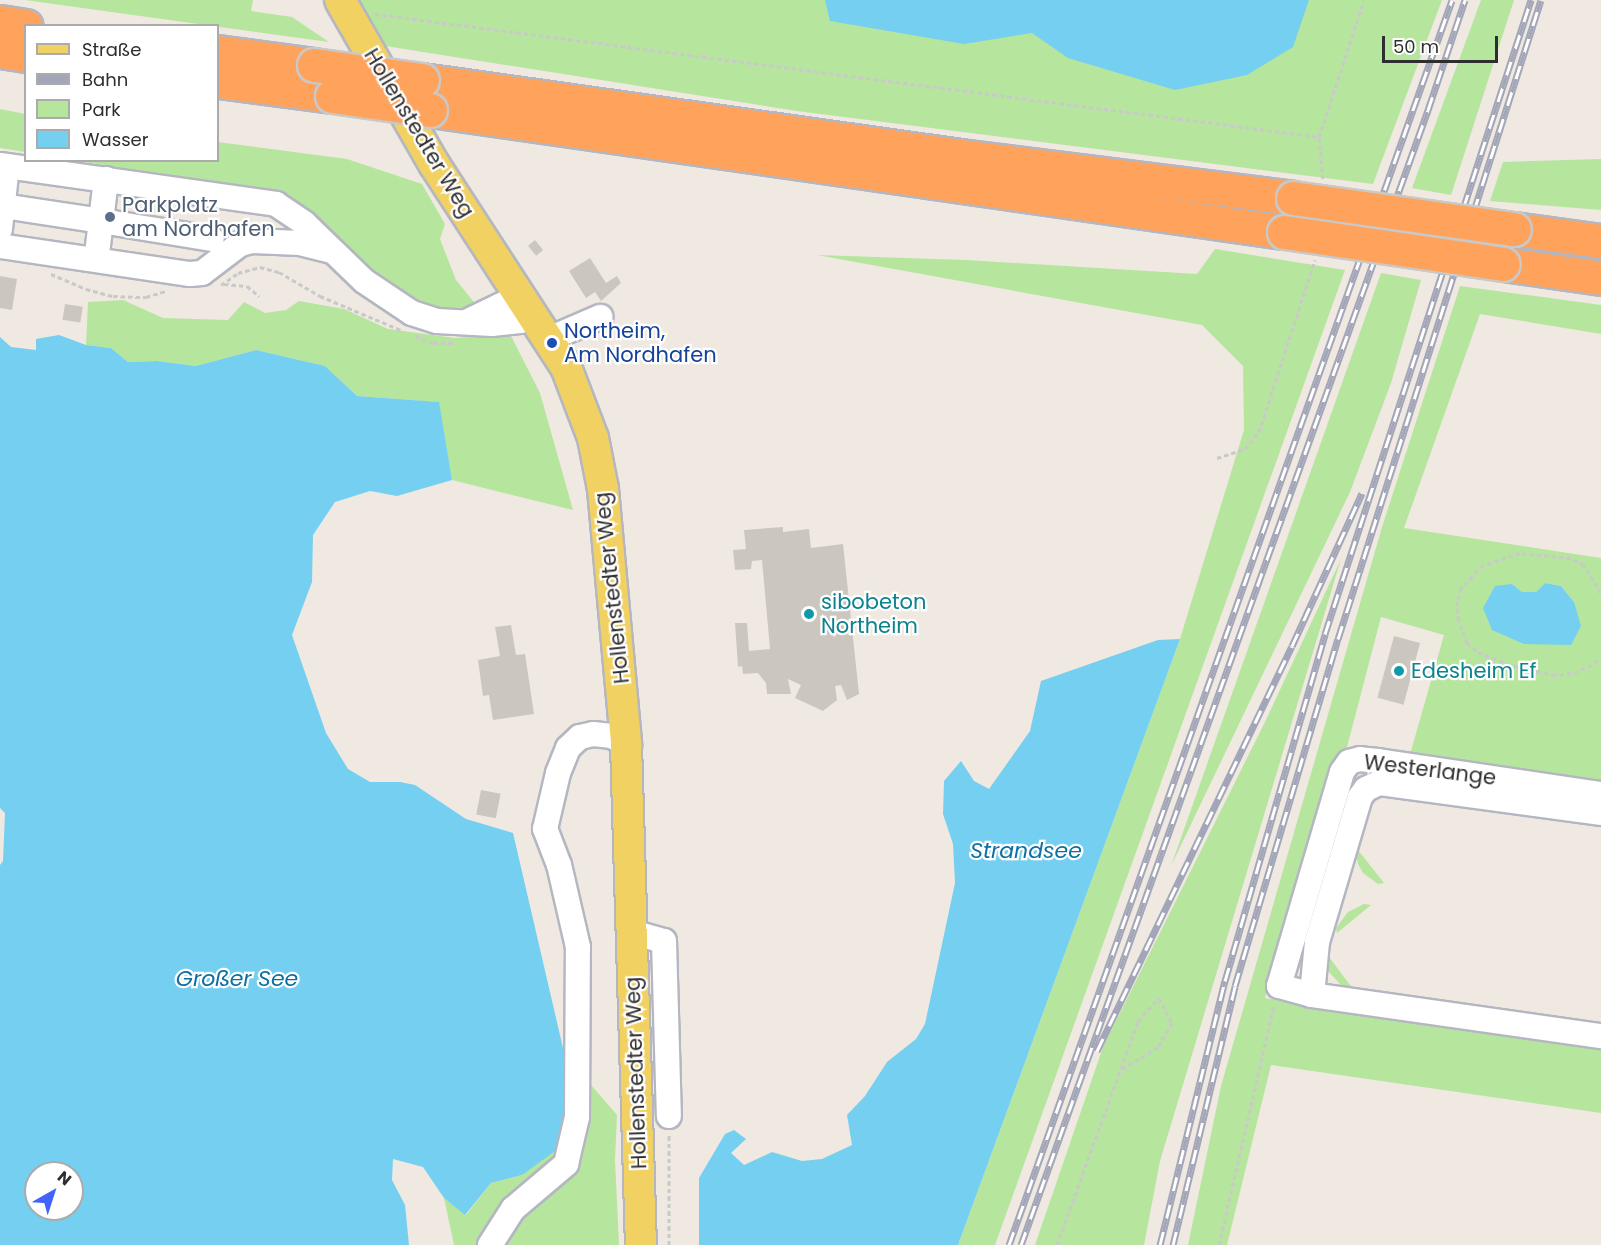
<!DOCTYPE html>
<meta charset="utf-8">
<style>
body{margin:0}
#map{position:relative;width:1601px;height:1245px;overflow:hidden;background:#efe9e1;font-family:Poppins,sans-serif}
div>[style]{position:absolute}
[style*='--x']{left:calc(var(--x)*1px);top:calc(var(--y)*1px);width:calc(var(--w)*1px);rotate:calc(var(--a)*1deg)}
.green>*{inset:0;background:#b6e59e}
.water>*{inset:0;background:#75cff0}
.building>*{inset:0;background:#cbc7bf;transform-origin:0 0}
.path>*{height:3px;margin-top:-1.5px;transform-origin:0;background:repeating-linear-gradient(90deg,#c9c9c9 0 4.5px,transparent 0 7.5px)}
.roads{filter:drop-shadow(2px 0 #b4b7c1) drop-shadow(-2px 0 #b4b7c1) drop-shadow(0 2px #b4b7c1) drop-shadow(0 -2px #b4b7c1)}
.minor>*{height:24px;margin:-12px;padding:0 12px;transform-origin:12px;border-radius:12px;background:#fff}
.major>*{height:30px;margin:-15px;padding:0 15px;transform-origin:15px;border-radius:15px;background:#f2d163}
.highway>*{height:33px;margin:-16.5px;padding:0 16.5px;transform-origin:16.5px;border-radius:16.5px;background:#ffa35c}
.rail>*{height:7px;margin-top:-3.5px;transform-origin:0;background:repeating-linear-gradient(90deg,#fff 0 14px,#a3a6b8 0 28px);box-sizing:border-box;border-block:2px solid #a3a6b8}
.bridges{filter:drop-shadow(2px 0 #c9c9c9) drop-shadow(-2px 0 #c9c9c9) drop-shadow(0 2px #c9c9c9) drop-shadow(0 -2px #c9c9c9)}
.highway-bridge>*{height:33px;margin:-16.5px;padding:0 16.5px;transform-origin:16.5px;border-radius:16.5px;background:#ffa35c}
.dots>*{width:16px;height:16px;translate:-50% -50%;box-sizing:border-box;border:3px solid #fff;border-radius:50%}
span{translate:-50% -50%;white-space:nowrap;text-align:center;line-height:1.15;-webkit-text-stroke:4.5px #fff;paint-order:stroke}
.street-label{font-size:21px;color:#2e2e2e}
.service-label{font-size:21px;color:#4e5e75}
.left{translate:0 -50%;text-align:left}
.transit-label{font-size:21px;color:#164399}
.culture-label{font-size:21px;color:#0d838f}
.water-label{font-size:22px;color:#0d6fa3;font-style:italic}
.legend{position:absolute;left:24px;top:24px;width:195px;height:138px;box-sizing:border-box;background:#fff;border:2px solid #ababab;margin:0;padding:8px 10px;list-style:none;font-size:18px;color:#2e2e2e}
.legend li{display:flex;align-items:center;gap:12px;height:30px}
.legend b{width:30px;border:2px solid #ababab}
.north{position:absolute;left:24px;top:1161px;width:60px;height:60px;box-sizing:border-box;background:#fff;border:2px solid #ababab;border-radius:50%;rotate:39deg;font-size:16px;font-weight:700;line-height:24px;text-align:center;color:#2e2e2e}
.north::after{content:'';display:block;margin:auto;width:21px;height:27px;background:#4264fb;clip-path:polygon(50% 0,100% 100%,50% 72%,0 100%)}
.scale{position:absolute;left:1382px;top:36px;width:116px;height:27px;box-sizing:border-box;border:3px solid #2e2e2e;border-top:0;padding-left:8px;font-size:18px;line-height:21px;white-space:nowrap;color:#2e2e2e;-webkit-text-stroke:4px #fff;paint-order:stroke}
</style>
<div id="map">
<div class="green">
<i style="clip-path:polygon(25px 0,253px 0,251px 11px,292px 17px,329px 42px)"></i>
<i style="clip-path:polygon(354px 0,1442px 0,1373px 184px,797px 111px,379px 45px)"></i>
<i style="clip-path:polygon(1481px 0,1514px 0,1451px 195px,1412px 188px)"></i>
<i style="clip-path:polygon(0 109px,25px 114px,25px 152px,0 148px)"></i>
<i style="clip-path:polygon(218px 142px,347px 159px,422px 184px,445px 224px,440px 239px,456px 280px,477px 306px,444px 310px,408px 298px,356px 266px,287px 200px,249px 188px,78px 161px,218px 160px)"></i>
<i style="clip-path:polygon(1601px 159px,1601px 210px,1490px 201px,1503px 162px)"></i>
<i style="clip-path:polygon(1215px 249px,1345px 270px,995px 1245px,958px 1245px,1180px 639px,1244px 430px,1243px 366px,1202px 325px,817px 255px,966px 260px,1197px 274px)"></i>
<i style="clip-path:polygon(1381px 273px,1421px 280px,1391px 383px,1350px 492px,1171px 866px)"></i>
<i style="clip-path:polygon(evenodd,1460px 286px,1601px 305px,1601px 334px,1480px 314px,1404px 528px,1601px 558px,1601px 786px,1409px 758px,1444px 635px,1381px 617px,1346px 751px,1335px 762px,1265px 998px,1306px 1006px,1601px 1046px,1601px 1113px,1271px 1065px,1227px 1245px,1188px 1245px,1221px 1086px,1382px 527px,1460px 286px,1545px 583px,1561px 586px,1574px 602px,1492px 630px,1512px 584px,1522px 592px,1536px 592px,1545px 583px)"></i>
<i style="clip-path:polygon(123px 300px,163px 318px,228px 320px,244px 302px,265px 313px,286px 310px,299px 301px,344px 309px,388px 329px,455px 338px,510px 334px,540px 393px,573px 510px,452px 480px,438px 402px,357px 396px,325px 366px,256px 350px,197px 366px,157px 361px,128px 362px,111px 348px,86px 345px,88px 302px)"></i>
<i style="clip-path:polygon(1341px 559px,1160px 1161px,1144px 1245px,1035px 1245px,1103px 1047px,1265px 722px)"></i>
<i style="clip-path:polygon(1354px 845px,1384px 883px,1378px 884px,1363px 873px,1358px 864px)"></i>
<i style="clip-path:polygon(1364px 904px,1371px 905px,1337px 933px,1336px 928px,1348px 912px)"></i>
<i style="clip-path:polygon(1326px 953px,1353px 989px,1341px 985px,1329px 972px)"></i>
<i style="clip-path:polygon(586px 1079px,617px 1115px,615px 1160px,619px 1245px,497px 1245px,503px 1229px,491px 1221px,481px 1245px,454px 1245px,444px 1198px,466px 1215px,491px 1183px,522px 1175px)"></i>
</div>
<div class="water">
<i style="clip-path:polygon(825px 0,1309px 0,1293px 47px,1247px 75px,1175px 90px,1068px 58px,1032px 33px,964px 44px,830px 21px)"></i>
<i style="clip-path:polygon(evenodd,59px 335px,86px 345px,111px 348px,128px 362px,157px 361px,196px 366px,256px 350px,325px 366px,357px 396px,439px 402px,452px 480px,397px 496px,370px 491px,335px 502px,313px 535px,312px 582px,292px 635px,326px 733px,348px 769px,370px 782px,400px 782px,415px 785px,466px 819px,513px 833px,563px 1048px,566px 1111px,562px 1146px,522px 1175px,491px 1183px,465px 1215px,444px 1198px,423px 1167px,393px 1159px,392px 1180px,405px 1205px,409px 1245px,0 1245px,0 865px,3px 861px,5px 813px,0 808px,0 337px,11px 347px,36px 350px,36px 339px,59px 335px,36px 1173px,72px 1173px,72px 1209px,36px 1209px,36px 1173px)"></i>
<i style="clip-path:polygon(1545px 583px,1561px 586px,1574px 602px,1581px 626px,1571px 645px,1524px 644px,1492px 630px,1483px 608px,1495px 586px,1512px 584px,1522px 592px,1536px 592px)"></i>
<i style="clip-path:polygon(1180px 639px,958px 1245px,699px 1245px,699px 1178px,725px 1134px,734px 1130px,746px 1139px,731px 1153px,744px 1165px,772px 1152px,802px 1161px,822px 1159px,852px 1145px,847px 1115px,865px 1096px,887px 1062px,916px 1039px,925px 1024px,955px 883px,953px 844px,943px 814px,944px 781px,961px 761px,974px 781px,989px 789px,1030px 731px,1041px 681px,1158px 640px)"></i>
</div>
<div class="building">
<i style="left:535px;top:240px;width:13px;height:9px;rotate:51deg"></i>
<i style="clip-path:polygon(590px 258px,606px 283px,617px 276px,621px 283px,601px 301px,595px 292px,586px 298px,569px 271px)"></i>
<i style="clip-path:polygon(0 276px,17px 279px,12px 310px,0 308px)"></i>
<i style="left:65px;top:304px;width:18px;height:16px;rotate:9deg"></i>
<i style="clip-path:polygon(783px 527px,783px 532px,809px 529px,811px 548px,843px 544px,859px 694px,847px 700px,841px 685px,835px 686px,837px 700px,823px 711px,795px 698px,801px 685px,788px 679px,791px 694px,767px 694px,766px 683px,758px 673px,743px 674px,742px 666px,738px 667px,735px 623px,747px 623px,749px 651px,770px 649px,762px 560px,752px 561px,751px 569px,735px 570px,733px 550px,746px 549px,744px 530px)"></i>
<i style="clip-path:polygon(511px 625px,516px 655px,525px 654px,534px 714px,493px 720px,489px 695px,483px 696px,478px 660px,500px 656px,495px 627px)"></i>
<i style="left:1394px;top:636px;width:27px;height:64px;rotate:15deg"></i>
<i style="left:481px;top:790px;width:20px;height:25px;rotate:11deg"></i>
</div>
<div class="path">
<i style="--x:375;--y:14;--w:952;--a:7.42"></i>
<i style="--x:1319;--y:137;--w:144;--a:-71.8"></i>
<i style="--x:1319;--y:137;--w:43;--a:84.7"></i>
<i style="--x:51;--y:274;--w:38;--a:23"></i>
<i style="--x:86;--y:289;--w:28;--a:15"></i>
<i style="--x:113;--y:296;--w:33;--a:2"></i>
<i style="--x:146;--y:297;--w:21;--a:-17"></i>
<i style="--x:224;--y:284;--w:23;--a:5"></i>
<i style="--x:247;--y:286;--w:16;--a:40"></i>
<i style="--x:221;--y:285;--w:21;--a:-35"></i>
<i style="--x:238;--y:273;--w:23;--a:-15"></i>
<i style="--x:260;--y:267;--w:20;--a:15"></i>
<i style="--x:279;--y:272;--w:48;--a:30.3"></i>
<i style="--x:320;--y:296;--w:88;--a:22.8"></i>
<i style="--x:415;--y:336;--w:19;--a:21"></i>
<i style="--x:433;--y:343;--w:22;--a:0"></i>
<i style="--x:1217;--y:458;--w:29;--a:-18"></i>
<i style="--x:1245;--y:449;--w:22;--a:-51"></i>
<i style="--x:1259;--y:432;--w:181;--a:-72"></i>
<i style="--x:1601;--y:593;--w:33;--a:-121"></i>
<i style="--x:1584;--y:565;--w:15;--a:-152"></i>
<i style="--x:1571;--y:558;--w:51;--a:-174.4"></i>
<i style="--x:1520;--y:553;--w:39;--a:162"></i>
<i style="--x:1483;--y:565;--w:32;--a:134"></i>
<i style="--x:1461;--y:588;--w:14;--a:107"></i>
<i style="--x:1457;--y:601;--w:17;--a:87"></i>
<i style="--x:1458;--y:618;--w:27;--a:70"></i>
<i style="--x:1467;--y:643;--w:14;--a:39"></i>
<i style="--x:1478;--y:652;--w:31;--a:22"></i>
<i style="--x:1507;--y:664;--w:46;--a:13.7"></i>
<i style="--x:1552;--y:675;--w:22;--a:-5"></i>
<i style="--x:1574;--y:673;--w:23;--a:-25"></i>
<i style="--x:1595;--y:663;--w:9;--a:-49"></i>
<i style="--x:669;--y:1245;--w:112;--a:-90"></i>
<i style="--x:1057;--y:1245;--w:238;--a:-70.1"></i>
<i style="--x:1138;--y:1021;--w:31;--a:-48"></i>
<i style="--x:1159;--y:998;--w:28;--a:63"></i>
<i style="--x:1172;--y:1023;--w:28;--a:120"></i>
<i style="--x:1158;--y:1047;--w:44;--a:148.1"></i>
<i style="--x:1219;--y:1245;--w:247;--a:-77.1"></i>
</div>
<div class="roads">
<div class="minor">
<i style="--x:0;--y:165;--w:279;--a:8"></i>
<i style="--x:276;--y:204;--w:34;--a:34"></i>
<i style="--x:304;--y:223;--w:83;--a:44"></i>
<i style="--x:364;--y:281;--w:58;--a:33.7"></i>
<i style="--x:412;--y:313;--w:26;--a:18"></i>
<i style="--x:437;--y:321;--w:55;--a:3.1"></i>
<i style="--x:492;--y:324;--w:28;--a:-6"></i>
<i style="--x:520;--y:321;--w:16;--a:-27"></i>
<i style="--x:106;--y:179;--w:42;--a:96.8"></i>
<i style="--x:101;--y:221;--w:112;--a:9.2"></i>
<i style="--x:3;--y:206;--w:99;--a:8.7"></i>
<i style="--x:101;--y:221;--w:39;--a:97"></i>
<i style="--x:0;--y:229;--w:63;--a:-83.7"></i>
<i style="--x:0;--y:246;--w:192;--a:8.4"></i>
<i style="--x:190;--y:274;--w:12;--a:-5"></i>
<i style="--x:202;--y:273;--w:48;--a:-37.3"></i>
<i style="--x:240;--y:244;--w:12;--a:-14"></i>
<i style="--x:252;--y:241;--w:48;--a:2.4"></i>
<i style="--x:300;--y:243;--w:30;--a:14"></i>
<i style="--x:470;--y:320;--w:58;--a:-25.7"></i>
<i style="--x:549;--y:339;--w:56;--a:-23.3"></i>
<i style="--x:1601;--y:794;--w:225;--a:-171.6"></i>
<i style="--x:1378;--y:761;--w:18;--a:-174"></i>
<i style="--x:1360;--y:759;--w:11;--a:165"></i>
<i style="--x:1349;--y:762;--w:12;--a:125"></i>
<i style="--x:1342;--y:772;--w:223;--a:106.4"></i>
<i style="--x:1279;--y:986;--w:34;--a:15"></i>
<i style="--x:1312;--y:995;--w:292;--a:8.1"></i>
<i style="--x:632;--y:932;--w:33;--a:16"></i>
<i style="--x:664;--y:941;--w:175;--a:88.4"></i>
<i style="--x:1312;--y:995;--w:53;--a:-84.6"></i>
<i style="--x:1317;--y:942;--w:151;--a:-73.5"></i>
<i style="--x:1360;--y:797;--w:10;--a:-53"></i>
<i style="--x:1366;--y:789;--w:14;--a:-25"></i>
<i style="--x:1379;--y:783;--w:224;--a:7.7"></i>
<i style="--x:490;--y:1245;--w:43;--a:-57.4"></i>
<i style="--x:513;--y:1209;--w:70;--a:-40.3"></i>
<i style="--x:566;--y:1164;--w:48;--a:-76.8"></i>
<i style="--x:577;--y:1117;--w:170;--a:-89.7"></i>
<i style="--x:578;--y:947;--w:84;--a:-103"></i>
<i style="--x:559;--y:865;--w:39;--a:-111"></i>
<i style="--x:545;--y:829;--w:57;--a:-76.9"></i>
<i style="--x:558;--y:773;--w:27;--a:-68"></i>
<i style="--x:568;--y:748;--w:16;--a:-43"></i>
<i style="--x:580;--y:737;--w:13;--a:-13"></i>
<i style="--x:593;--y:734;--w:19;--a:6"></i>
<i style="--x:612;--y:736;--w:16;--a:30"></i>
</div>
<div class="major">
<i style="--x:340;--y:0;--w:189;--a:60.2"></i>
<i style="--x:434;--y:164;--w:242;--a:57"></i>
<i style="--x:566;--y:367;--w:76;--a:69.2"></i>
<i style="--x:593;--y:438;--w:52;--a:78.9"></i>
<i style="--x:603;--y:489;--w:256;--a:84.8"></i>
<i style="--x:626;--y:744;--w:501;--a:88.29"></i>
</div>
<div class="highway">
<i style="--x:0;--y:22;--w:26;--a:9"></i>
<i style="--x:0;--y:51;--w:26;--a:9"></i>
<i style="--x:218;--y:52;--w:97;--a:7.7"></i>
<i style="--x:422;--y:80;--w:544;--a:8.03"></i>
<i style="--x:961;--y:156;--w:335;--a:7.2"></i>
<i style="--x:218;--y:81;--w:115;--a:7.5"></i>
<i style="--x:430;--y:110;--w:863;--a:8.13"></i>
<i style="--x:1514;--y:229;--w:88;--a:7.9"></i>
<i style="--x:1503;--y:264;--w:99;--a:8.1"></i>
</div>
</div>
<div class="rail">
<i style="--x:1097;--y:1051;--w:449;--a:-64.3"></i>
<i style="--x:1292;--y:646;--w:168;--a:-65.4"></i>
<i style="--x:1009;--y:1245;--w:1321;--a:-70.41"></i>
<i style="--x:1021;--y:1245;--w:1206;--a:-70.27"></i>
<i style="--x:1428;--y:110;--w:116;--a:-71.4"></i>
<i style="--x:1160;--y:1245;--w:272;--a:-76.2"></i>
<i style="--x:1225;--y:981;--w:361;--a:-73.9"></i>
<i style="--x:1325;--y:634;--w:667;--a:-72"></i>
<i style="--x:1173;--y:1245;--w:266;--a:-76.5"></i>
<i style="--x:1235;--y:986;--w:362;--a:-73.5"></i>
<i style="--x:1338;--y:639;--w:670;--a:-72.38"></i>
</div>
<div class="bridges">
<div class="highway-bridge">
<i style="--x:314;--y:65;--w:109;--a:7.9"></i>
<i style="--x:332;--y:96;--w:99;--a:8.1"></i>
<i style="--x:1293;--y:198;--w:223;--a:8"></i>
<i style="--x:1284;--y:232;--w:221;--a:8.3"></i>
</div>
</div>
<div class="dots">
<i style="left:110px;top:217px;background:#5c6f8a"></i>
<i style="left:552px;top:343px;background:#1a4fb4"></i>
<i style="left:809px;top:614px;background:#0f9aa8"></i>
<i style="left:1399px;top:671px;background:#0f9aa8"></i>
</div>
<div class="street-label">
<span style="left:419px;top:133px;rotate:59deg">Hollenstedter Weg</span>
<span style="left:612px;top:588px;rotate:-96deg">Hollenstedter Weg</span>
<span style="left:1430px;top:770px;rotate:7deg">Westerlange</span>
<span style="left:636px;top:1073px;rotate:-92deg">Hollenstedter Weg</span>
</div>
<div class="service-label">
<span class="left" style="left:122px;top:217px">Parkplatz<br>am Nordhafen</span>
</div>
<div class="transit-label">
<span class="left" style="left:564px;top:343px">Northeim,<br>Am Nordhafen</span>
</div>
<div class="culture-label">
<span class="left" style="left:821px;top:614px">sibobeton<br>Northeim</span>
<span class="left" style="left:1411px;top:671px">Edesheim Ef</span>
</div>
<div class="water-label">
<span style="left:1026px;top:851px">Strandsee</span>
<span style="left:237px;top:979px">Großer See</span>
</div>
<ul class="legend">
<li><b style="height:8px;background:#f2d163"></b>Straße</li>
<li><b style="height:8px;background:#a3a6b8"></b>Bahn</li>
<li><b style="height:16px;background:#b6e59e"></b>Park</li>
<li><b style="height:16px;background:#75cff0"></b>Wasser</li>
</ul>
<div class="north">N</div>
<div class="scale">50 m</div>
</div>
